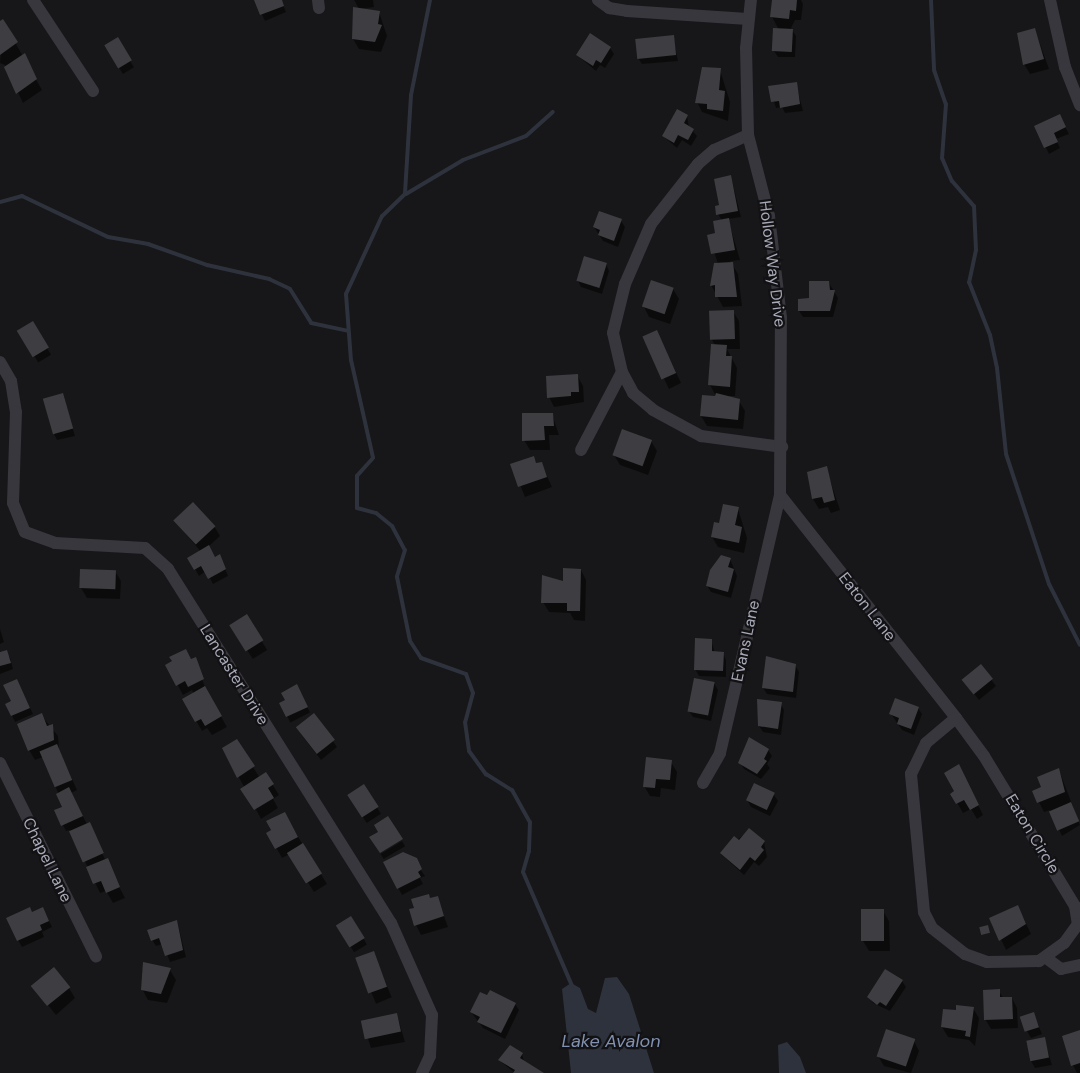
<!DOCTYPE html>
<style>
body{margin:0}
#map{position:relative;width:1080px;height:1073px;overflow:hidden;background:#171618;font-family:"DM Sans",sans-serif}
div>[style]{position:absolute}
[style*='--x']{left:calc(var(--x)*1px);top:calc(var(--y)*1px);width:calc(var(--w)*1px);rotate:calc(var(--a)*1deg)}
.water>*{inset:0;background:#2d323c}
.shadow>*{inset:0;background:#0007;transform-origin:0 0}
.stream>*{height:4px;margin:-2px;padding:0 2px;transform-origin:2px;border-radius:2px;background:#2d323c}
.building>*{inset:0;background:#3e3e42;transform-origin:0 0}
.minor>*{height:12px;margin:-6px;padding:0 6px;transform-origin:6px;border-radius:6px;background:#38373d}
span{translate:-50% -50%;white-space:nowrap;text-align:center;line-height:1.15;-webkit-text-stroke:4.5px #121113;paint-order:stroke}
.street-label{font-size:16px;color:#a9aab8}
.water-label{font-size:18px;color:#8191b1;font-style:italic}
</style>
<div id="map">
<div class="water">
<i style="clip-path:polygon(617px 977px,629px 994px,654px 1073px,571px 1073px,562px 989px,571px 983px,580px 988px,588px 1009px,596px 1013px,605px 978px)"></i>
<i style="clip-path:polygon(787px 1042px,800px 1057px,806px 1073px,779px 1073px,778px 1045px)"></i>
</div>
<div class="shadow">
<i style="clip-path:polygon(255px 0,281px 0,286px 12px,265px 21px)"></i>
<i style="clip-path:polygon(354px 0,373px 0,374px 7px,359px 9px)"></i>
<i style="clip-path:polygon(774px 0,801px 0,803px 4px,801px 20px,795px 20px,791px 28px,796px 36px,795px 57px,778px 57px,774px 51px,779px 30px,772px 17px)"></i>
<i style="clip-path:polygon(379px 12px,387px 36px,381px 52px,359px 49px,353px 39px)"></i>
<i style="clip-path:polygon(3px 21px,42px 90px,23px 103px,5px 65px,0 63px)"></i>
<i style="clip-path:polygon(1035px 30px,1049px 69px,1030px 74px,1024px 64px)"></i>
<i style="clip-path:polygon(673px 37px,678px 61px,642px 64px,638px 58px)"></i>
<i style="left:117px;top:39px;width:33px;height:13px;rotate:59deg"></i>
<i style="clip-path:polygon(610px 48px,614px 54px,605px 68px,600px 65px,596px 71px,577px 55px)"></i>
<i style="clip-path:polygon(720px 70px,730px 102px,728px 121px,702px 112px,697px 102px)"></i>
<i style="clip-path:polygon(796px 84px,803px 111px,785px 113px,782px 107px,776px 108px,770px 88px)"></i>
<i style="clip-path:polygon(677px 111px,687px 116px,689px 127px,697px 136px,691px 146px,682px 140px,677px 148px,663px 136px)"></i>
<i style="clip-path:polygon(1063px 123px,1069px 134px,1056px 139px,1060px 148px,1049px 154px,1036px 127px)"></i>
<i style="clip-path:polygon(731px 177px,741px 217px,728px 219px,740px 260px,730px 261px,738px 274px,742px 306px,723px 307px,711px 285px,718px 264px,709px 236px,717px 235px,722px 221px,718px 214px)"></i>
<i style="clip-path:polygon(621px 221px,625px 227px,618px 247px,603px 241px,594px 227px)"></i>
<i style="clip-path:polygon(606px 264px,609px 271px,602px 294px,581px 287px,578px 281px)"></i>
<i style="clip-path:polygon(829px 283px,838px 298px,833px 317px,803px 317px,799px 311px)"></i>
<i style="clip-path:polygon(673px 289px,679px 299px,670px 324px,649px 317px,644px 307px)"></i>
<i style="clip-path:polygon(733px 311px,739px 321px,740px 349px,727px 349px,737px 368px,735px 396px,728px 396px,739px 401px,745px 411px,743px 429px,707px 426px,701px 416px,717px 398px,710px 385px,715px 345px,712px 340px)"></i>
<i style="left:32px;top:323px;width:37px;height:15px;rotate:59deg"></i>
<i style="clip-path:polygon(644px 337px,662px 342px,681px 383px,669px 389px)"></i>
<i style="clip-path:polygon(577px 375px,583px 386px,584px 402px,554px 407px,549px 397px)"></i>
<i style="clip-path:polygon(62px 394px,75px 436px,57px 440px,54px 434px)"></i>
<i style="clip-path:polygon(552px 414px,559px 435px,549px 435px,550px 450px,530px 450px,524px 440px)"></i>
<i style="clip-path:polygon(651px 441px,657px 451px,648px 475px,620px 465px,614px 455px)"></i>
<i style="clip-path:polygon(533px 458px,537px 464px,541px 463px,552px 487px,525px 497px,512px 465px)"></i>
<i style="clip-path:polygon(826px 468px,840px 510px,831px 513px,828px 507px,819px 509px,813px 499px,809px 473px)"></i>
<i style="clip-path:polygon(738px 509px,747px 538px,744px 553px,718px 547px,712px 537px)"></i>
<i style="clip-path:polygon(175px 521px,214px 526px,220px 536px,208px 547px,215px 559px,220px 556px,228px 576px,213px 584px,206px 571px,199px 576px,189px 558px,201px 552px)"></i>
<i style="clip-path:polygon(730px 559px,737px 576px,731px 598px,711px 592px,707px 586px)"></i>
<i style="clip-path:polygon(581px 570px,586px 580px,585px 621px,574px 620px,570px 613px,549px 612px,543px 602px)"></i>
<i style="clip-path:polygon(115px 571px,121px 581px,120px 599px,87px 598px,81px 588px)"></i>
<i style="left:246px;top:616px;width:40px;height:17px;rotate:58deg"></i>
<i style="clip-path:polygon(0 629px,4px 642px,0 644px)"></i>
<i style="clip-path:polygon(711px 640px,715px 653px,723px 653px,726px 660px,726px 677px,699px 676px,695px 669px)"></i>
<i style="clip-path:polygon(0 651px,10px 658px,13px 669px,0 674px)"></i>
<i style="clip-path:polygon(195px 659px,206px 690px,227px 727px,212px 735px,207px 728px,202px 731px,184px 700px,194px 694px,192px 690px,183px 695px,167px 665px)"></i>
<i style="clip-path:polygon(795px 665px,799px 672px,796px 698px,767px 694px,763px 688px)"></i>
<i style="clip-path:polygon(981px 666px,996px 686px,979px 700px,968px 686px)"></i>
<i style="clip-path:polygon(714px 683px,718px 690px,711px 721px,693px 717px,689px 711px)"></i>
<i style="clip-path:polygon(20px 687px,33px 714px,15px 722px,7px 705px,13px 702px)"></i>
<i style="left:300px;top:693px;width:22px;height:22px;rotate:63deg"></i>
<i style="clip-path:polygon(781px 704px,784px 710px,781px 735px,763px 732px,759px 726px)"></i>
<i style="clip-path:polygon(918px 708px,922px 714px,914px 735px,902px 730px,891px 714px)"></i>
<i style="clip-path:polygon(41px 715px,58px 736px,59px 750px,77px 790px,71px 793px,125px 898px,113px 903px,106px 891px,100px 893px,70px 830px,66px 831px,63px 825px,64px 807px,43px 757px,35px 760px,29px 750px)"></i>
<i style="clip-path:polygon(314px 715px,337px 747px,321px 760px,301px 734px)"></i>
<i style="clip-path:polygon(236px 741px,260px 778px,266px 774px,279px 795px,273px 799px,278px 808px,261px 819px,224px 749px)"></i>
<i style="clip-path:polygon(768px 750px,772px 756px,767px 764px,770px 768px,761px 779px,744px 769px,740px 763px)"></i>
<i style="clip-path:polygon(671px 762px,677px 772px,675px 790px,661px 788px,660px 797px,650px 796px,644px 786px)"></i>
<i style="clip-path:polygon(1059px 770px,1080px 825px,1062px 836px,1050px 810px,1044px 812px,1039px 802px,1043px 788px)"></i>
<i style="clip-path:polygon(964px 776px,983px 815px,977px 819px,971px 809px,963px 813px,952px 794px)"></i>
<i style="left:363px;top:786px;width:33px;height:17px;rotate:57deg"></i>
<i style="clip-path:polygon(774px 795px,778px 801px,770px 816px,751px 807px,747px 800px)"></i>
<i style="clip-path:polygon(284px 814px,327px 884px,314px 892px,290px 854px,282px 858px,268px 833px)"></i>
<i style="clip-path:polygon(749px 830px,764px 842px,767px 857px,759px 866px,754px 862px,744px 875px,721px 854px)"></i>
<i style="left:402px;top:841px;width:6px;height:25px;rotate:59deg"></i>
<i style="clip-path:polygon(410px 855px,425px 876px,420px 878px,423px 884px,402px 895px,385px 863px)"></i>
<i style="clip-path:polygon(437px 897px,448px 927px,421px 935px,416px 925px)"></i>
<i style="clip-path:polygon(883px 911px,889px 921px,890px 951px,869px 951px,863px 941px)"></i>
<i style="clip-path:polygon(32px 913px,46px 915px,52px 927px,42px 932px,44px 937px,22px 947px,18px 940px)"></i>
<i style="clip-path:polygon(1023px 917px,1031px 934px,1006px 950px,991px 918px)"></i>
<i style="left:351px;top:918px;width:31px;height:15px;rotate:59deg"></i>
<i style="clip-path:polygon(177px 921px,186px 957px,170px 962px,163px 944px,156px 946px,152px 940px)"></i>
<i style="left:373px;top:953px;width:48px;height:17px;rotate:67deg"></i>
<i style="clip-path:polygon(170px 970px,176px 980px,167px 1003px,148px 1000px,142px 989px)"></i>
<i style="clip-path:polygon(902px 981px,906px 987px,890px 1011px,873px 1003px,869px 997px)"></i>
<i style="clip-path:polygon(34px 988px,69px 988px,75px 998px,56px 1015px)"></i>
<i style="clip-path:polygon(999px 991px,1003px 998px,1012px 998px,1017px 1008px,1018px 1028px,991px 1029px,985px 1019px)"></i>
<i style="clip-path:polygon(515px 1004px,519px 1010px,505px 1039px,483px 1028px,471px 1012px)"></i>
<i style="clip-path:polygon(973px 1008px,979px 1018px,975px 1046px,969px 1040px,948px 1037px,942px 1027px,957px 1012px)"></i>
<i style="clip-path:polygon(1033px 1013px,1042px 1034px,1031px 1038px,1027px 1031px)"></i>
<i style="clip-path:polygon(397px 1015px,405px 1042px,371px 1048px,362px 1021px)"></i>
<i style="clip-path:polygon(1080px 1032px,1080px 1073px,1077px 1073px,1073px 1065px)"></i>
<i style="clip-path:polygon(1044px 1039px,1052px 1065px,1035px 1068px,1031px 1061px)"></i>
<i style="clip-path:polygon(914px 1041px,919px 1051px,911px 1073px,884px 1066px,878px 1056px)"></i>
<i style="clip-path:polygon(522px 1054px,524px 1062px,541px 1073px,515px 1073px,500px 1061px)"></i>
</div>
<div class="stream">
<i style="--x:430;--y:0;--w:97;--a:101.3"></i>
<i style="--x:411;--y:95;--w:99;--a:93.5"></i>
<i style="--x:405;--y:194;--w:32;--a:136"></i>
<i style="--x:382;--y:216;--w:86;--a:114.8"></i>
<i style="--x:346;--y:294;--w:66;--a:85.7"></i>
<i style="--x:351;--y:360;--w:100;--a:77.3"></i>
<i style="--x:373;--y:458;--w:24;--a:132"></i>
<i style="--x:357;--y:476;--w:32;--a:90"></i>
<i style="--x:357;--y:508;--w:20;--a:15"></i>
<i style="--x:376;--y:513;--w:21;--a:39"></i>
<i style="--x:392;--y:526;--w:27;--a:62"></i>
<i style="--x:405;--y:550;--w:28;--a:107"></i>
<i style="--x:397;--y:577;--w:65;--a:78.5"></i>
<i style="--x:410;--y:641;--w:20;--a:57"></i>
<i style="--x:421;--y:658;--w:48;--a:19.6"></i>
<i style="--x:466;--y:674;--w:20;--a:70"></i>
<i style="--x:473;--y:693;--w:30;--a:105"></i>
<i style="--x:465;--y:722;--w:29;--a:82"></i>
<i style="--x:469;--y:751;--w:29;--a:54"></i>
<i style="--x:486;--y:774;--w:31;--a:32"></i>
<i style="--x:512;--y:790;--w:37;--a:61"></i>
<i style="--x:530;--y:822;--w:29;--a:92"></i>
<i style="--x:529;--y:851;--w:22;--a:106"></i>
<i style="--x:523;--y:872;--w:124;--a:66.7"></i>
<i style="--x:931;--y:0;--w:70;--a:87.5"></i>
<i style="--x:934;--y:70;--w:36;--a:71"></i>
<i style="--x:946;--y:104;--w:54;--a:94.2"></i>
<i style="--x:942;--y:158;--w:25;--a:67"></i>
<i style="--x:952;--y:181;--w:33;--a:49"></i>
<i style="--x:974;--y:206;--w:44;--a:87.4"></i>
<i style="--x:976;--y:250;--w:33;--a:102"></i>
<i style="--x:969;--y:282;--w:57;--a:68.4"></i>
<i style="--x:990;--y:335;--w:34;--a:78"></i>
<i style="--x:997;--y:368;--w:86;--a:84"></i>
<i style="--x:1006;--y:454;--w:137;--a:71.7"></i>
<i style="--x:1049;--y:584;--w:68;--a:63.1"></i>
<i style="--x:406;--y:194;--w:66;--a:-30.8"></i>
<i style="--x:463;--y:160;--w:67;--a:-20.9"></i>
<i style="--x:526;--y:136;--w:36;--a:-42"></i>
<i style="--x:0;--y:202;--w:23;--a:-15"></i>
<i style="--x:22;--y:196;--w:95;--a:25.5"></i>
<i style="--x:108;--y:237;--w:41;--a:9.9"></i>
<i style="--x:148;--y:244;--w:63;--a:19.6"></i>
<i style="--x:207;--y:265;--w:64;--a:12.7"></i>
<i style="--x:269;--y:279;--w:23;--a:25"></i>
<i style="--x:290;--y:289;--w:40;--a:58"></i>
<i style="--x:311;--y:323;--w:38;--a:12"></i>
</div>
<div class="building">
<i style="clip-path:polygon(254px 0,282px 0,284px 6px,260px 15px)"></i>
<i style="clip-path:polygon(772px 0,797px 0,796px 11px,790px 10px,789px 19px,770px 17px)"></i>
<i style="clip-path:polygon(353px 7px,380px 11px,378px 24px,382px 25px,375px 42px,352px 39px)"></i>
<i style="clip-path:polygon(3px 19px,18px 42px,0 55px,0 21px)"></i>
<i style="left:773px;top:28px;width:20px;height:23px;rotate:3deg"></i>
<i style="clip-path:polygon(1035px 28px,1044px 59px,1023px 65px,1017px 33px)"></i>
<i style="clip-path:polygon(590px 33px,611px 47px,601px 63px,596px 60px,593px 66px,576px 55px)"></i>
<i style="left:674px;top:35px;width:20px;height:39px;rotate:84deg"></i>
<i style="left:118px;top:37px;width:27px;height:16px;rotate:59deg"></i>
<i style="clip-path:polygon(25px 53px,37px 79px,16px 94px,4px 67px)"></i>
<i style="clip-path:polygon(702px 67px,721px 68px,719px 90px,725px 91px,723px 111px,707px 109px,707px 104px,695px 103px)"></i>
<i style="clip-path:polygon(797px 82px,800px 104px,780px 108px,779px 101px,771px 102px,768px 86px)"></i>
<i style="clip-path:polygon(677px 109px,688px 115px,684px 123px,694px 129px,688px 140px,678px 135px,674px 143px,662px 136px)"></i>
<i style="clip-path:polygon(1060px 114px,1066px 127px,1054px 133px,1058px 142px,1044px 148px,1034px 126px)"></i>
<i style="clip-path:polygon(731px 175px,738px 211px,716px 215px,715px 206px,719px 205px,714px 179px)"></i>
<i style="clip-path:polygon(599px 211px,622px 219px,614px 241px,598px 235px,600px 230px,593px 227px)"></i>
<i style="clip-path:polygon(729px 218px,735px 250px,711px 254px,707px 235px,715px 233px,713px 221px)"></i>
<i style="left:584px;top:256px;width:24px;height:26px;rotate:17deg"></i>
<i style="clip-path:polygon(733px 262px,737px 297px,715px 297px,715px 285px,710px 286px,714px 263px)"></i>
<i style="left:651px;top:280px;width:24px;height:28px;rotate:19deg"></i>
<i style="clip-path:polygon(809px 281px,829px 281px,830px 290px,835px 290px,830px 311px,798px 311px,798px 299px,809px 298px)"></i>
<i style="left:734px;top:310px;width:29px;height:25px;rotate:88deg"></i>
<i style="left:33px;top:321px;width:31px;height:19px;rotate:59deg"></i>
<i style="left:657px;top:330px;width:47px;height:16px;rotate:66deg"></i>
<i style="clip-path:polygon(711px 344px,727px 345px,726px 356px,732px 356px,730px 387px,708px 385px)"></i>
<i style="clip-path:polygon(578px 374px,579px 392px,571px 392px,571px 396px,547px 398px,546px 376px)"></i>
<i style="left:63px;top:393px;width:37px;height:21px;rotate:74deg"></i>
<i style="clip-path:polygon(716px 393px,740px 399px,738px 420px,700px 416px,702px 395px,715px 396px)"></i>
<i style="clip-path:polygon(522px 413px,553px 413px,554px 426px,544px 426px,545px 440px,522px 441px)"></i>
<i style="left:622px;top:429px;width:32px;height:28px;rotate:20deg"></i>
<i style="clip-path:polygon(534px 456px,536px 463px,542px 462px,547px 477px,518px 487px,510px 464px)"></i>
<i style="clip-path:polygon(827px 466px,835px 500px,824px 503px,822px 497px,812px 499px,807px 472px)"></i>
<i style="left:193px;top:502px;width:33px;height:27px;rotate:47deg"></i>
<i style="clip-path:polygon(723px 504px,739px 507px,735px 525px,742px 527px,739px 543px,711px 537px,714px 522px,719px 523px)"></i>
<i style="clip-path:polygon(209px 545px,215px 557px,220px 554px,226px 569px,208px 579px,201px 566px,194px 570px,187px 558px)"></i>
<i style="clip-path:polygon(721px 555px,731px 558px,728px 567px,734px 569px,728px 592px,706px 586px,710px 570px)"></i>
<i style="clip-path:polygon(563px 568px,581px 569px,580px 611px,567px 611px,567px 603px,541px 603px,542px 575px,563px 581px)"></i>
<i style="left:80px;top:569px;width:36px;height:19px;rotate:2deg"></i>
<i style="left:247px;top:614px;width:31px;height:21px;rotate:58deg"></i>
<i style="clip-path:polygon(695px 638px,712px 639px,712px 651px,724px 652px,723px 671px,694px 670px)"></i>
<i style="clip-path:polygon(186px 649px,191px 659px,196px 657px,204px 679px,188px 687px,185px 681px,176px 686px,165px 665px,172px 661px,169px 657px)"></i>
<i style="clip-path:polygon(7px 650px,11px 663px,0 666px,0 652px)"></i>
<i style="clip-path:polygon(766px 656px,796px 664px,793px 692px,762px 688px)"></i>
<i style="left:981px;top:664px;width:19px;height:25px;rotate:51deg"></i>
<i style="left:694px;top:678px;width:21px;height:34px;rotate:11deg"></i>
<i style="clip-path:polygon(17px 679px,30px 708px,11px 716px,5px 704px,11px 701px,3px 685px)"></i>
<i style="clip-path:polygon(297px 684px,308px 707px,286px 717px,279px 703px,285px 700px,281px 693px)"></i>
<i style="clip-path:polygon(205px 686px,222px 716px,205px 726px,201px 719px,195px 722px,182px 699px)"></i>
<i style="clip-path:polygon(895px 698px,919px 707px,911px 729px,897px 724px,899px 718px,889px 714px)"></i>
<i style="clip-path:polygon(757px 699px,782px 702px,778px 729px,758px 726px)"></i>
<i style="clip-path:polygon(42px 713px,47px 726px,53px 724px,54px 740px,28px 751px,17px 724px)"></i>
<i style="left:314px;top:713px;width:34px;height:23px;rotate:52deg"></i>
<i style="clip-path:polygon(749px 737px,769px 749px,764px 759px,767px 761px,757px 774px,738px 763px)"></i>
<i style="clip-path:polygon(237px 739px,255px 766px,237px 778px,222px 748px)"></i>
<i style="left:57px;top:744px;width:39px;height:19px;rotate:67deg"></i>
<i style="clip-path:polygon(646px 757px,672px 760px,670px 780px,656px 779px,655px 788px,643px 787px)"></i>
<i style="clip-path:polygon(959px 764px,979px 805px,970px 810px,964px 800px,956px 804px,950px 794px,954px 791px,944px 773px)"></i>
<i style="clip-path:polygon(1059px 768px,1065px 792px,1037px 803px,1032px 791px,1041px 787px,1037px 777px)"></i>
<i style="clip-path:polygon(266px 772px,274px 784px,268px 788px,274px 798px,254px 810px,240px 789px)"></i>
<i style="left:754px;top:783px;width:23px;height:19px;rotate:25deg"></i>
<i style="left:364px;top:784px;width:27px;height:20px;rotate:57deg"></i>
<i style="clip-path:polygon(69px 787px,83px 816px,61px 826px,54px 810px,62px 807px,56px 794px)"></i>
<i style="left:1071px;top:802px;width:21px;height:24px;rotate:67deg"></i>
<i style="clip-path:polygon(285px 812px,298px 837px,275px 849px,266px 833px,271px 830px,266px 821px)"></i>
<i style="clip-path:polygon(388px 816px,403px 839px,380px 853px,369px 837px,378px 832px,374px 825px)"></i>
<i style="left:90px;top:822px;width:34px;height:23px;rotate:66deg"></i>
<i style="clip-path:polygon(749px 828px,765px 841px,761px 847px,764px 850px,755px 861px,750px 857px,740px 870px,720px 853px,734px 836px,739px 840px)"></i>
<i style="left:303px;top:843px;width:36px;height:19px;rotate:58deg"></i>
<i style="clip-path:polygon(403px 852px,417px 858px,422px 869px,418px 872px,421px 877px,397px 889px,383px 862px)"></i>
<i style="clip-path:polygon(108px 858px,120px 887px,106px 893px,101px 881px,93px 884px,86px 867px)"></i>
<i style="clip-path:polygon(429px 894px,430px 898px,438px 896px,444px 916px,414px 926px,409px 909px,414px 908px,411px 899px)"></i>
<i style="clip-path:polygon(1018px 905px,1026px 924px,999px 941px,989px 918px)"></i>
<i style="clip-path:polygon(30px 907px,32px 912px,43px 907px,49px 921px,40px 925px,42px 930px,17px 941px,6px 918px)"></i>
<i style="left:861px;top:909px;width:23px;height:32px"></i>
<i style="left:351px;top:916px;width:26px;height:18px;rotate:58deg"></i>
<i style="clip-path:polygon(177px 920px,183px 950px,165px 956px,159px 938px,151px 941px,147px 930px)"></i>
<i style="left:988px;top:925px;width:8px;height:9px;rotate:76deg"></i>
<i style="left:374px;top:951px;width:38px;height:20px;rotate:70deg"></i>
<i style="clip-path:polygon(143px 962px,171px 968px,161px 994px,141px 990px)"></i>
<i style="left:54px;top:967px;width:26px;height:30px;rotate:51deg"></i>
<i style="clip-path:polygon(885px 969px,903px 980px,886px 1006px,880px 1002px,877px 1005px,867px 997px)"></i>
<i style="clip-path:polygon(1000px 989px,1000px 997px,1012px 997px,1013px 1019px,984px 1020px,983px 990px)"></i>
<i style="clip-path:polygon(490px 990px,516px 1003px,501px 1033px,477px 1022px,480px 1017px,470px 1012px,480px 992px,487px 995px)"></i>
<i style="clip-path:polygon(956px 1005px,974px 1007px,970px 1037px,965px 1036px,966px 1031px,941px 1027px,943px 1009px,956px 1010px)"></i>
<i style="left:1034px;top:1012px;width:16px;height:15px;rotate:72deg"></i>
<i style="left:397px;top:1013px;width:19px;height:37px;rotate:78deg"></i>
<i style="left:886px;top:1029px;width:31px;height:29px;rotate:19deg"></i>
<i style="clip-path:polygon(1080px 1030px,1080px 1063px,1071px 1066px,1062px 1036px)"></i>
<i style="left:1045px;top:1037px;width:21px;height:19px;rotate:79deg"></i>
<i style="clip-path:polygon(510px 1045px,523px 1053px,520px 1058px,544px 1073px,513px 1073px,515px 1070px,498px 1060px)"></i>
</div>
<div class="minor">
<i style="--x:33;--y:0;--w:109;--a:56.6"></i>
<i style="--x:318;--y:0;--w:8;--a:83"></i>
<i style="--x:598;--y:0;--w:14;--a:36"></i>
<i style="--x:609;--y:8;--w:18;--a:9"></i>
<i style="--x:627;--y:11;--w:121;--a:3.8"></i>
<i style="--x:1050;--y:0;--w:69;--a:77.4"></i>
<i style="--x:1065;--y:67;--w:41;--a:68.5"></i>
<i style="--x:748;--y:135;--w:37;--a:156"></i>
<i style="--x:714;--y:150;--w:21;--a:139"></i>
<i style="--x:698;--y:164;--w:76;--a:128.1"></i>
<i style="--x:651;--y:224;--w:65;--a:113.4"></i>
<i style="--x:625;--y:284;--w:50;--a:103.8"></i>
<i style="--x:613;--y:333;--w:40;--a:77"></i>
<i style="--x:622;--y:372;--w:24;--a:62"></i>
<i style="--x:633;--y:393;--w:26;--a:40"></i>
<i style="--x:653;--y:410;--w:55;--a:28.4"></i>
<i style="--x:701;--y:436;--w:82;--a:7.7"></i>
<i style="--x:0;--y:362;--w:22;--a:60"></i>
<i style="--x:11;--y:381;--w:31;--a:81"></i>
<i style="--x:16;--y:412;--w:91;--a:91.9"></i>
<i style="--x:13;--y:503;--w:31;--a:68"></i>
<i style="--x:25;--y:532;--w:32;--a:20"></i>
<i style="--x:55;--y:543;--w:90;--a:3.2"></i>
<i style="--x:145;--y:548;--w:31;--a:42"></i>
<i style="--x:168;--y:569;--w:418;--a:57.8"></i>
<i style="--x:391;--y:923;--w:101;--a:66"></i>
<i style="--x:432;--y:1015;--w:41;--a:92.8"></i>
<i style="--x:430;--y:1056;--w:19;--a:115"></i>
<i style="--x:581;--y:450;--w:88;--a:-62.3"></i>
<i style="--x:780;--y:495;--w:284;--a:51.7"></i>
<i style="--x:956;--y:718;--w:47;--a:53.6"></i>
<i style="--x:984;--y:756;--w:175;--a:58.8"></i>
<i style="--x:1075;--y:906;--w:18;--a:81"></i>
<i style="--x:1078;--y:924;--w:24;--a:126"></i>
<i style="--x:1064;--y:943;--w:31;--a:144"></i>
<i style="--x:1039;--y:961;--w:52;--a:178.9"></i>
<i style="--x:987;--y:962;--w:23;--a:-160"></i>
<i style="--x:965;--y:954;--w:42;--a:-141.8"></i>
<i style="--x:932;--y:928;--w:18;--a:-117"></i>
<i style="--x:924;--y:912;--w:139;--a:-95.4"></i>
<i style="--x:911;--y:774;--w:34;--a:-64"></i>
<i style="--x:926;--y:743;--w:39;--a:-40"></i>
<i style="--x:0;--y:763;--w:216;--a:63.6"></i>
<i style="--x:703;--y:783;--w:34;--a:-60"></i>
<i style="--x:720;--y:753;--w:265;--a:-76.9"></i>
<i style="--x:780;--y:495;--w:177;--a:-89.7"></i>
<i style="--x:781;--y:318;--w:103;--a:-96.7"></i>
<i style="--x:769;--y:216;--w:84;--a:-104.5"></i>
<i style="--x:748;--y:135;--w:87;--a:-91.3"></i>
<i style="--x:746;--y:48;--w:48;--a:-84.1"></i>
<i style="--x:1045;--y:957;--w:20;--a:37"></i>
<i style="--x:1061;--y:969;--w:19;--a:-12"></i>
</div>
<div class="street-label">
<span style="left:772px;top:264px;rotate:83deg">Hollow Way Drive</span>
<span style="left:867px;top:607px;rotate:52deg">Eaton Lane</span>
<span style="left:746px;top:641px;rotate:-78deg">Evans Lane</span>
<span style="left:234px;top:675px;rotate:58deg">Lancaster Drive</span>
<span style="left:1032px;top:834px;rotate:59deg">Eaton Circle</span>
<span style="left:47px;top:860px;rotate:64deg">Chapel Lane</span>
</div>
<div class="water-label">
<span style="left:611px;top:1041px">Lake Avalon</span>
</div>
</div>
